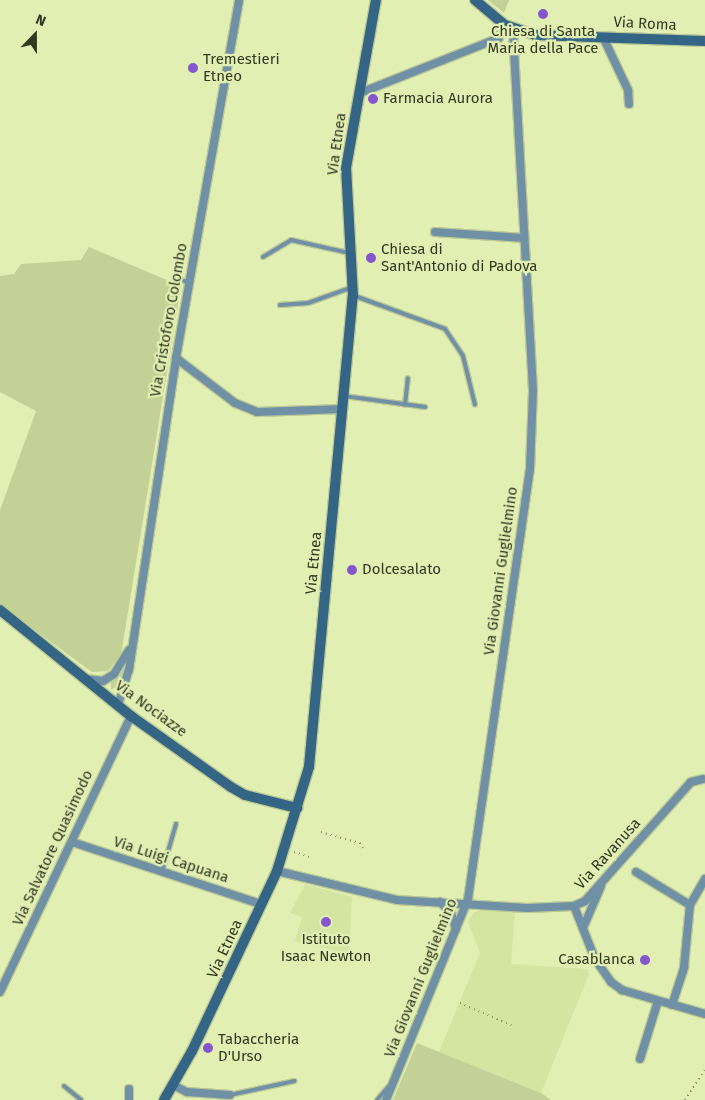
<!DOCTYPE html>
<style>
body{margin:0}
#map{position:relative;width:705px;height:1100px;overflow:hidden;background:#e1efb3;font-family:"Fira Sans",sans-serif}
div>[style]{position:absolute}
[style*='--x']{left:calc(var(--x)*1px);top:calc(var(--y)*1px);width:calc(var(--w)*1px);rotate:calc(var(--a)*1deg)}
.built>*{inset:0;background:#d4e4a1}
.green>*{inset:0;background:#c4d196}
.path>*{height:2px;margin-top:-1px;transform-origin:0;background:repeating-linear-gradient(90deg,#899369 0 1px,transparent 0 5px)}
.roads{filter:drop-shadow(1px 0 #beca96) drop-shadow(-1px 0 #beca96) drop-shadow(0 1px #beca96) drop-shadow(0 -1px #beca96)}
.lane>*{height:4px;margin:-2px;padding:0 2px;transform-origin:2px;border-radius:2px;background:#7090a6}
.street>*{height:8px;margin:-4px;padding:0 4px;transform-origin:4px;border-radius:4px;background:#7090a6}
.secondary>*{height:10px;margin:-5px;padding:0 5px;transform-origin:5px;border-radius:5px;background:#346585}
.dots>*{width:14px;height:14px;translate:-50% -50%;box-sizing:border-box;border:2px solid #e1efb3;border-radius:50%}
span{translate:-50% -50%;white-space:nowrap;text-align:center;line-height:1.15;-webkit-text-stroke:4.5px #e1efb3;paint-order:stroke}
.street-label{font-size:15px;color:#333821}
.poi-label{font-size:15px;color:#333821}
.left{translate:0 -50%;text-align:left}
.right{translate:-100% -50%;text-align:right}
.north{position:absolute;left:10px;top:10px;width:50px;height:50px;-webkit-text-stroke:4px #e1efb3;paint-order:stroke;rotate:22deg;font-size:14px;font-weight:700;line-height:20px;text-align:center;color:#333821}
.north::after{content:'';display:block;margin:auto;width:18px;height:22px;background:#333821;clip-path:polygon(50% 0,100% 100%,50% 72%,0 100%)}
</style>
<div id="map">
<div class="built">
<i style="clip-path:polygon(305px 884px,352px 897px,349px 954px,295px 941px,302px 917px,290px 913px)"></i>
<i style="clip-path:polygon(486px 909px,515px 911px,511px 964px,587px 969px,589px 974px,541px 1093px,439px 1052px,480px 953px,468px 922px,474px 912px)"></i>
</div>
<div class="green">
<i style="clip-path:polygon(488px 0,509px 0,504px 13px)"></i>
<i style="clip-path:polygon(89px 247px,181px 286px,121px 655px,108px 671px,92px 672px,0 605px,0 510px,36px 411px,0 392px,0 276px,14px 274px,21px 264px,81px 260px)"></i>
<i style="clip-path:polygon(124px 668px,122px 683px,111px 690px,111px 681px)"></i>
<i style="clip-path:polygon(417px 1043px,541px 1093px,551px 1100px,393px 1100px)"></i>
</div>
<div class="path">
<i style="--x:321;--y:832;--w:41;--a:15.8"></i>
<i style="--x:360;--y:843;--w:9;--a:63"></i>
<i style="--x:294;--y:852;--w:19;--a:18"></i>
<i style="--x:460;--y:1003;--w:58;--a:23.5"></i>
<i style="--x:685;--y:1100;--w:37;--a:-57"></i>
</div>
<div class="roads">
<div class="lane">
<i style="--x:263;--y:257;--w:33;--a:-31"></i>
<i style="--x:291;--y:240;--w:59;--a:12.6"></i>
<i style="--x:182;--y:280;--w:8;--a:23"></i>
<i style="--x:355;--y:296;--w:96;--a:20.1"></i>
<i style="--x:445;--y:329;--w:32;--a:56"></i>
<i style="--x:463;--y:356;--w:50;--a:76.2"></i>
<i style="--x:280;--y:305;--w:28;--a:-4"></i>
<i style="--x:308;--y:303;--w:45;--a:-19.7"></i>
<i style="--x:344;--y:396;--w:82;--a:7.7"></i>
<i style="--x:405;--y:405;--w:27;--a:-84"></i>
<i style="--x:162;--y:872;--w:50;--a:-73.7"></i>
<i style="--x:64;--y:1086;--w:22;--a:39"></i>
<i style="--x:230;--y:1095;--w:66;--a:-12.3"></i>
<i style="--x:377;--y:1100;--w:21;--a:-49"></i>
</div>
<div class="street">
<i style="--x:603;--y:37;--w:59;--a:64.7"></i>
<i style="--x:628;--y:90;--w:14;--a:86"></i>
<i style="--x:360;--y:93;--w:149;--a:-21.6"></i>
<i style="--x:499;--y:38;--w:14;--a:-65"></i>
<i style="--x:435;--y:232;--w:89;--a:3.9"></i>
<i style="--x:176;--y:358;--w:74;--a:37.3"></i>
<i style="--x:235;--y:403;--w:24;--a:22"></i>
<i style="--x:257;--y:412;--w:86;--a:-2"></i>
<i style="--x:86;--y:679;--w:17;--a:7"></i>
<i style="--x:103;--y:681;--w:13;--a:-32"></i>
<i style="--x:114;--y:674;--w:28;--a:-58"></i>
<i style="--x:118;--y:705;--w:37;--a:-73"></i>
<i style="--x:129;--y:670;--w:316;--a:-81.4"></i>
<i style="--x:176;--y:358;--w:364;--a:-80"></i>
<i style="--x:72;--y:842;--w:199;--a:18.2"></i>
<i style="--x:277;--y:871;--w:123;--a:13.6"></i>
<i style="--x:397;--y:900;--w:130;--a:3.5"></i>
<i style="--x:527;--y:908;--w:47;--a:-2.4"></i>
<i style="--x:574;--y:906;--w:12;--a:-24"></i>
<i style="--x:585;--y:901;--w:159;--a:-48.3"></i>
<i style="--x:691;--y:782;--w:12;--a:-14"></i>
<i style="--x:636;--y:872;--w:63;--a:31.4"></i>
<i style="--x:440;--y:902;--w:16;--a:45"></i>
<i style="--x:451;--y:913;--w:17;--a:73"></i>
<i style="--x:574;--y:906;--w:57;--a:68.4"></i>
<i style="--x:595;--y:959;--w:28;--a:55"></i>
<i style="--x:611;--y:982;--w:14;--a:36"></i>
<i style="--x:622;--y:990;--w:86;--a:16.1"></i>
<i style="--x:583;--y:928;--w:46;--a:-66.8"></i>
<i style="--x:0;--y:992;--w:306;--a:-64.6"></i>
<i style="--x:672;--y:1005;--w:40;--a:-72"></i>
<i style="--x:684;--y:967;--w:62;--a:-84.5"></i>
<i style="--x:690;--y:905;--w:30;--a:-60"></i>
<i style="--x:640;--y:1059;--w:61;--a:-72.8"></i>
<i style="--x:173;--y:1085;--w:16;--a:27"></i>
<i style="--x:187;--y:1092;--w:43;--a:4"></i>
<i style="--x:129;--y:1089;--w:11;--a:90"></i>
<i style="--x:386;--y:1100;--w:217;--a:-67.8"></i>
<i style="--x:468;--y:899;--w:434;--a:-81.8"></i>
<i style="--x:530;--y:469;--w:79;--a:-87.8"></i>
<i style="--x:533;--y:390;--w:362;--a:-93.2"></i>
</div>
<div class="secondary">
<i style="--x:475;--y:0;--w:39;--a:40"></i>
<i style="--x:505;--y:25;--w:32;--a:18"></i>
<i style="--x:535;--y:35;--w:170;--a:2"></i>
<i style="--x:0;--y:610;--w:169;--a:39"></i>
<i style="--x:131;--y:716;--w:123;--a:35.4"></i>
<i style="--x:231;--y:787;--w:16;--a:30"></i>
<i style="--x:245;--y:795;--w:54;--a:14"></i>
<i style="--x:164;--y:1100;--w:56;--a:-60.3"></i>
<i style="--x:192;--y:1051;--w:199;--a:-64.7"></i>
<i style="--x:277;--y:871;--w:109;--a:-72.9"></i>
<i style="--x:309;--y:767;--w:473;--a:-84.7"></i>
<i style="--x:353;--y:296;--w:128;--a:-93.1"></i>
<i style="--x:346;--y:168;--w:171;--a:-79.9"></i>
</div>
</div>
<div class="dots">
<i style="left:543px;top:14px;background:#8656cf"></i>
<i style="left:193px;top:68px;background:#8656cf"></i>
<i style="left:373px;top:99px;background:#8656cf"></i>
<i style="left:371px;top:258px;background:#8656cf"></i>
<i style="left:352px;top:570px;background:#8656cf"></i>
<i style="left:326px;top:922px;background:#8656cf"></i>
<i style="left:645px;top:960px;background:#8656cf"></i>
<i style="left:208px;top:1048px;background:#8656cf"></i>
</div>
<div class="street-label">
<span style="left:645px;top:24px;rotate:3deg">Via Roma</span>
<span style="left:337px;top:144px;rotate:-82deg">Via Etnea</span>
<span style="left:169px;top:320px;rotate:-80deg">Via Cristoforo Colombo</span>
<span style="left:314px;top:563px;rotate:-85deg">Via Etnea</span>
<span style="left:501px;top:571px;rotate:-82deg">Via Giovanni Guglielmino</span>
<span style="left:151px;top:709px;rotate:36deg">Via Nociazze</span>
<span style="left:53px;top:848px;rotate:-65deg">Via Salvatore Quasimodo</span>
<span style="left:608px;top:854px;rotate:-48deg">Via Ravanusa</span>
<span style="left:171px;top:860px;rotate:18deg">Via Luigi Capuana</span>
<span style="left:225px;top:949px;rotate:-65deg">Via Etnea</span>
<span style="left:421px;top:978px;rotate:-68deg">Via Giovanni Guglielmino</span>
</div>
<div class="poi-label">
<span style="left:543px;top:40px">Chiesa di Santa<br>Maria della Pace</span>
<span class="left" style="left:203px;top:68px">Tremestieri<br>Etneo</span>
<span class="left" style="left:383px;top:99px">Farmacia Aurora</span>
<span class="left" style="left:381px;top:258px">Chiesa di<br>Sant'Antonio di Padova</span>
<span class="left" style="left:362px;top:570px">Dolcesalato</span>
<span style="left:326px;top:948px">Istituto<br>Isaac Newton</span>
<span class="right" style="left:635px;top:960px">Casablanca</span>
<span class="left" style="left:218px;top:1048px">Tabaccheria<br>D'Urso</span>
</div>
<div class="north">N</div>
</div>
